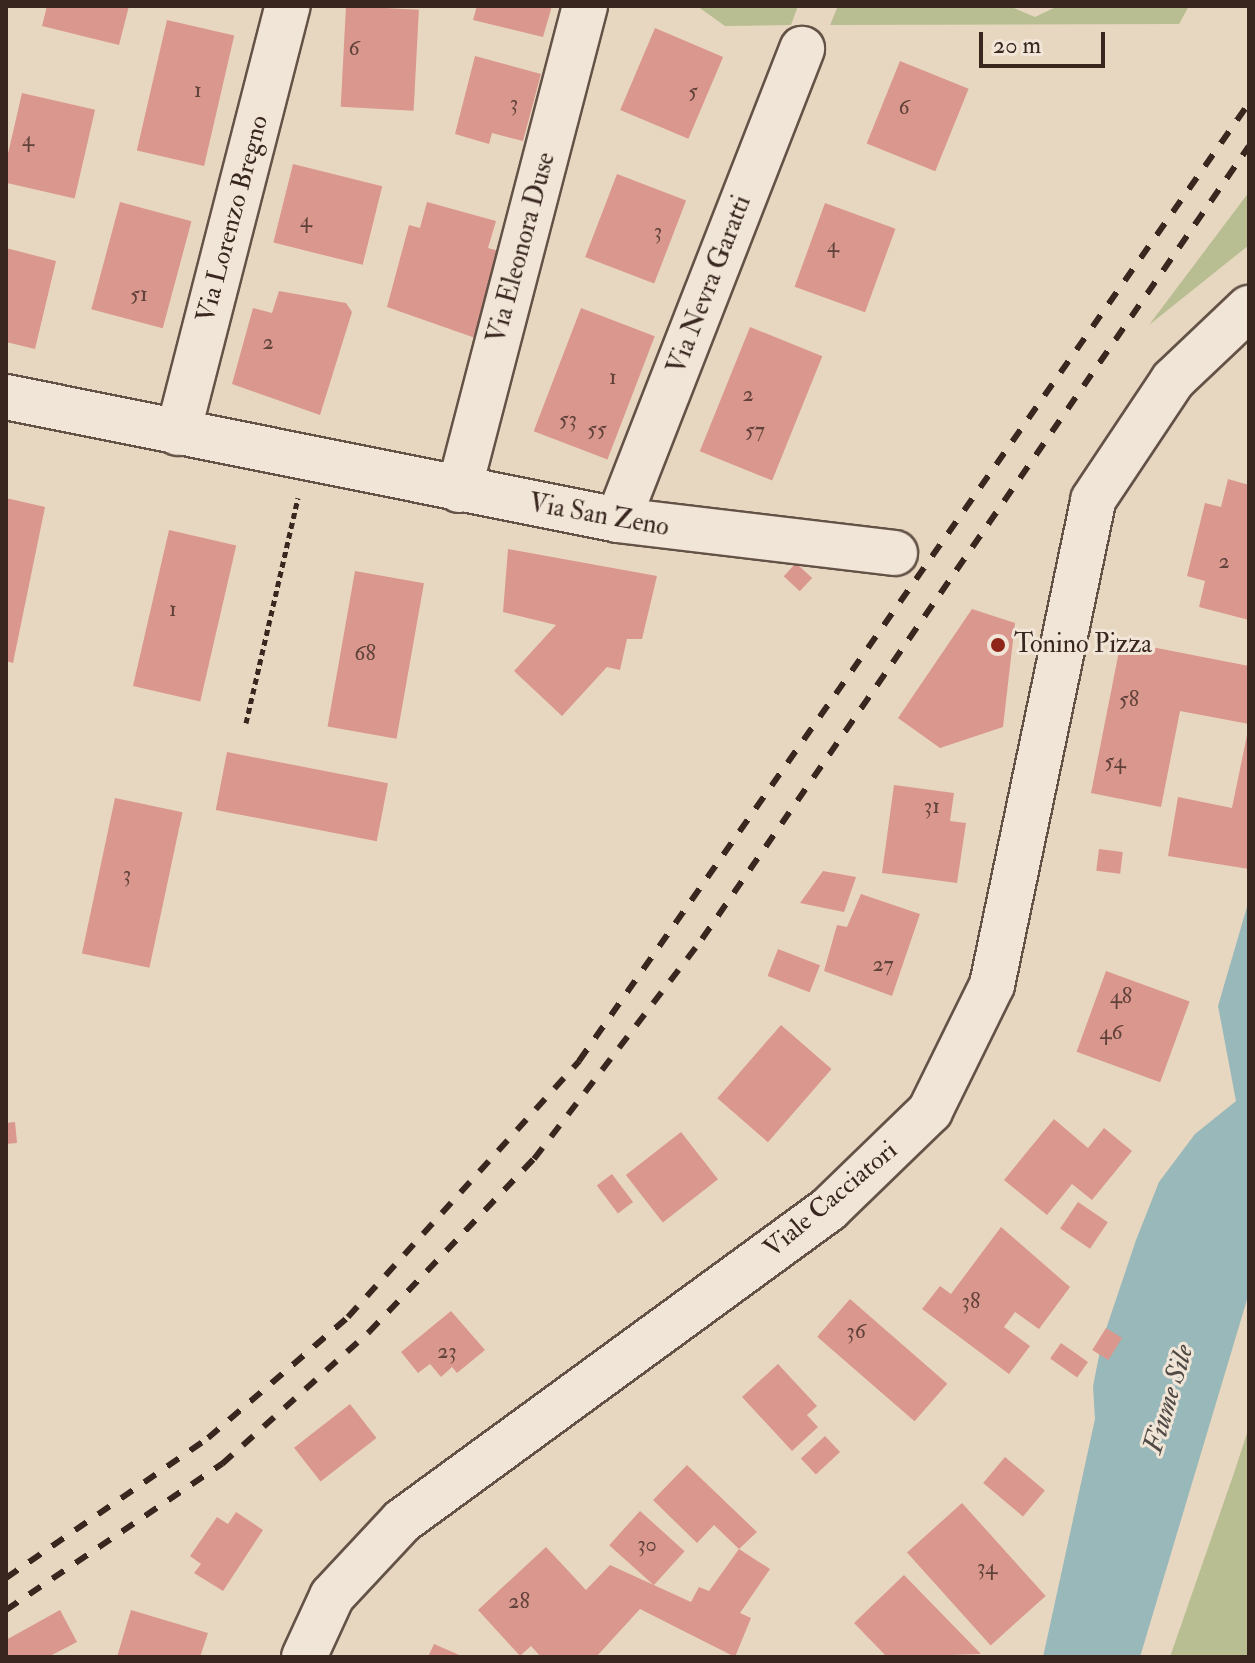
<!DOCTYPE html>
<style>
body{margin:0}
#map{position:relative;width:1255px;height:1663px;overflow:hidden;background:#e8d7c0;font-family:"IM FELL Double Pica",serif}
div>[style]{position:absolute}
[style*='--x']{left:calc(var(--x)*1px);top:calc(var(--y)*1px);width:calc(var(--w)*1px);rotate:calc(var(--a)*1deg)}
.green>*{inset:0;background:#b8be91}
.water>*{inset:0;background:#99b8ba}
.building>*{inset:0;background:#da978d;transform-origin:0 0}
.path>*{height:5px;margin-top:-2.5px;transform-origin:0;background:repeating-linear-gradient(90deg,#38261f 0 6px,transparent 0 10px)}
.roads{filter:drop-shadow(2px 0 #645247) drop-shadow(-2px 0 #645247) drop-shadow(0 2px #645247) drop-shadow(0 -2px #645247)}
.minor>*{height:44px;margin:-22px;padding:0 22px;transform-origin:22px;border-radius:22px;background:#f0e5d6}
.rail>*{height:6px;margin-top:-3px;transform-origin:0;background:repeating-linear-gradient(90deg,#38261f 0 14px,transparent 0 28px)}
.dots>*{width:22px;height:22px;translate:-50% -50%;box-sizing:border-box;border:4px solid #f0e5d6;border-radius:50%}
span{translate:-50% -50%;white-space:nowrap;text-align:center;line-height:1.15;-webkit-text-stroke:6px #f0e5d6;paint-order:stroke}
.number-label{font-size:22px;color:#60423a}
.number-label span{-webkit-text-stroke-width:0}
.street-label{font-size:26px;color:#38261f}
.poi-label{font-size:26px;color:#38261f}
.left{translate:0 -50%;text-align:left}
.water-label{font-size:28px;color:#504a46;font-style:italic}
.frame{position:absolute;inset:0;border:8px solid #38261f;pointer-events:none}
.scale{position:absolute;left:979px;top:32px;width:126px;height:36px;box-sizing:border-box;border:4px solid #38261f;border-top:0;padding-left:10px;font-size:24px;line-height:28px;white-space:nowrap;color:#38261f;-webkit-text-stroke:6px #f0e5d6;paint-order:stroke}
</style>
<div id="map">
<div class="green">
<i style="clip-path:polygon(697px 6px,798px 6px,791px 25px,725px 26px)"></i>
<i style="clip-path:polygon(838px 6px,1009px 6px,1035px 17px,1058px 6px,1189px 6px,1179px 24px,830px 25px)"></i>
<i style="clip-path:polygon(1249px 192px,1249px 245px,1149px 325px)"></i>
<i style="clip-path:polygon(1249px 1427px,1249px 1657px,1170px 1657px,1235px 1470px)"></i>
</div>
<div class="water">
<i style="clip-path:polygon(1249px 900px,1249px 1293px,1140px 1657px,1043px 1657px,1095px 1419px,1093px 1386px,1102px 1341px,1136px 1240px,1159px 1182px,1195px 1134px,1236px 1101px,1218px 1006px)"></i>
</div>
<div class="building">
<i style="clip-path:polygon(47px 6px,129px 6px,119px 45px,42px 26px)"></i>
<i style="left:346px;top:6px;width:73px;height:101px;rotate:3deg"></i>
<i style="clip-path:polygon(477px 6px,552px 6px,543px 37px,473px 20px)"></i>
<i style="left:167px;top:20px;width:69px;height:134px;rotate:13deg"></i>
<i style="left:655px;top:28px;width:74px;height:89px;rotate:23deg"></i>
<i style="clip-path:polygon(475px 56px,541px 74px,523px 141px,492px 133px,489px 144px,455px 134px)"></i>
<i style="left:900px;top:61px;width:74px;height:89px;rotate:22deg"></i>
<i style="left:22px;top:93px;width:75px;height:91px;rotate:13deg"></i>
<i style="left:293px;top:164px;width:92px;height:81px;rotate:14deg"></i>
<i style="left:617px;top:174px;width:74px;height:89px;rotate:21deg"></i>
<i style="left:120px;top:202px;width:74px;height:111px;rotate:15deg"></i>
<i style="clip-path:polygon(427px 202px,496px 221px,488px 248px,510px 254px,481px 340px,387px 307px,409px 225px,420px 228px)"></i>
<i style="left:825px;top:203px;width:75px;height:89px;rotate:20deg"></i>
<i style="clip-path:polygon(6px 248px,56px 261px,35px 349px,6px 342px)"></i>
<i style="clip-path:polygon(279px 291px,346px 303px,352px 312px,320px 415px,232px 384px,253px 308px,272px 313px)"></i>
<i style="left:581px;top:308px;width:79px;height:132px;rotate:21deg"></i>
<i style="left:750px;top:327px;width:78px;height:134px;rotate:22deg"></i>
<i style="clip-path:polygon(1228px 479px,1249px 485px,1249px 620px,1199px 607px,1205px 581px,1187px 576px,1205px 503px,1221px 507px)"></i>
<i style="clip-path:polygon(6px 498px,45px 507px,13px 663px,6px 661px)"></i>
<i style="left:169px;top:530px;width:69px;height:160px;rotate:13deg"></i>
<i style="clip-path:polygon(508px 549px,657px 576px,642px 639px,627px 639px,620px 670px,607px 667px,562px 716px,514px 671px,556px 625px,503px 612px)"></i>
<i style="left:796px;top:563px;width:22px;height:18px;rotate:43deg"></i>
<i style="left:355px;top:571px;width:70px;height:158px;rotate:10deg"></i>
<i style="clip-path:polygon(972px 609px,1015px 623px,1003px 727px,940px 748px,898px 718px)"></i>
<i style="clip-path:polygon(1121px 641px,1249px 666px,1249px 724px,1180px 711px,1161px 807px,1091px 793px)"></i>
<i style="clip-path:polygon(1248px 730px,1249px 869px,1168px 856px,1178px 797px,1232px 808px)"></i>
<i style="left:227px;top:752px;width:164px;height:59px;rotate:11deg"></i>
<i style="clip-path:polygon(894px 785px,954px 793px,950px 821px,966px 823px,957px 883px,882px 873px)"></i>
<i style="left:115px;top:798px;width:69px;height:159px;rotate:12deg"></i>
<i style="left:1099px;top:849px;width:24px;height:22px;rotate:7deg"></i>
<i style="clip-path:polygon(823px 871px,856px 877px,844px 912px,800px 903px)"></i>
<i style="clip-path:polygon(861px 894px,920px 914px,892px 996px,824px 971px,837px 925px,847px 927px)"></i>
<i style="left:778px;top:949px;width:45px;height:29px;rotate:21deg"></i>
<i style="left:1106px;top:971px;width:89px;height:86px;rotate:20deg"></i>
<i style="left:781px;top:1025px;width:67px;height:97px;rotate:41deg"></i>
<i style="clip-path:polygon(1054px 1119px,1088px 1148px,1104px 1128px,1132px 1151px,1092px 1200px,1072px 1184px,1047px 1215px,1004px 1180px)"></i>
<i style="clip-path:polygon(15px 1122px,17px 1143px,6px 1144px,6px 1123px)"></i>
<i style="left:681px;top:1132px;width:60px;height:70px;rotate:52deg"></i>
<i style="left:612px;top:1174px;width:35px;height:19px;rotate:53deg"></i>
<i style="left:1078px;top:1202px;width:36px;height:32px;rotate:34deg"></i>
<i style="clip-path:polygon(1001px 1227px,1070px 1287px,1039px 1329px,1015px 1312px,1004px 1327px,1030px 1346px,1009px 1374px,922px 1309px,940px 1286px,951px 1294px)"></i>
<i style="left:850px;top:1299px;width:129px;height:50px;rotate:41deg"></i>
<i style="clip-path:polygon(451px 1311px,485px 1350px,457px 1373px,452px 1367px,441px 1377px,430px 1364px,418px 1373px,401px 1352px)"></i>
<i style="left:1106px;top:1328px;width:19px;height:26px;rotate:32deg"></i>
<i style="left:1061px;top:1343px;width:33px;height:19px;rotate:35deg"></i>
<i style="clip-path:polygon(778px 1364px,817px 1406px,807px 1415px,818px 1427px,792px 1451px,742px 1397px)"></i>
<i style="left:350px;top:1404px;width:43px;height:71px;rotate:52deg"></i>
<i style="left:825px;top:1436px;width:22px;height:33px;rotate:47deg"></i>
<i style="left:1005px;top:1457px;width:52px;height:34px;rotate:40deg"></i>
<i style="clip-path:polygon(687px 1465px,757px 1532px,739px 1549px,714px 1525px,697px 1543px,653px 1500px)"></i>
<i style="left:962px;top:1503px;width:125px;height:74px;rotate:48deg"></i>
<i style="left:640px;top:1511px;width:60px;height:46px;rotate:42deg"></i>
<i style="clip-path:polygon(236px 1512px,263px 1530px,223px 1591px,194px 1573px,201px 1564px,190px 1556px,217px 1517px,228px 1524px)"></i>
<i style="clip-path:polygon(546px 1547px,586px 1590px,610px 1565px,691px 1602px,699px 1587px,709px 1591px,739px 1549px,770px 1569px,740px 1613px,751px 1618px,735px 1657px,640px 1609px,597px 1656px,541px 1657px,531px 1646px,520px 1656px,478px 1610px)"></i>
<i style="clip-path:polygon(904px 1575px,981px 1654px,887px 1657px,854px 1623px)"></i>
<i style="clip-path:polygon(60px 1610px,77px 1642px,48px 1657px,6px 1657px,6px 1640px)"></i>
<i style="clip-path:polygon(131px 1610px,208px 1633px,200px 1657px,117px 1657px)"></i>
<i style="clip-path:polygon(434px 1644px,464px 1657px,428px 1657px)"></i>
</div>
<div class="path">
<i style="--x:246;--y:723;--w:231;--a:-77"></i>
</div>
<div class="roads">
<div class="minor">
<i style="--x:6;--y:397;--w:624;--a:11.36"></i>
<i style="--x:618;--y:520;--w:279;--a:6.8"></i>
<i style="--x:178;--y:433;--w:441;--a:-75.6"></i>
<i style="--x:459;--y:490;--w:500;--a:-75.41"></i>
<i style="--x:618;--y:520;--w:506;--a:-68.66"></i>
<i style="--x:304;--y:1657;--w:67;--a:-65.3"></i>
<i style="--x:332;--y:1596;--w:103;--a:-47"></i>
<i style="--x:402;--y:1521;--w:529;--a:-36.15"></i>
<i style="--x:829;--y:1209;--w:141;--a:-44.1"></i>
<i style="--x:930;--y:1111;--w:140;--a:-63.8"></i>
<i style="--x:992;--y:985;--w:495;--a:-78.2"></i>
<i style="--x:1093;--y:500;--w:144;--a:-56.3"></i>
<i style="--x:1173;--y:380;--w:105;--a:-43.5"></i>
</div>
</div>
<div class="rail">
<i style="--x:6;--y:1578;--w:246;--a:-34.7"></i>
<i style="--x:208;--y:1438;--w:185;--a:-40.8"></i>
<i style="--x:348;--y:1317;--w:345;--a:-47.9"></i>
<i style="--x:579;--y:1061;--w:1169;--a:-55.03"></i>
<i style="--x:6;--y:1610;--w:261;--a:-34.1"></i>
<i style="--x:222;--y:1464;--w:198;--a:-41.9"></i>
<i style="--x:369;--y:1332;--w:239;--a:-46.4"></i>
<i style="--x:534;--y:1159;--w:277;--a:-52.6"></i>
<i style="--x:702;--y:939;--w:963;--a:-55.4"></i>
</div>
<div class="dots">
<i style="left:998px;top:645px;background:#8f2418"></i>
</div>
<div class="number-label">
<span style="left:354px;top:49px">6</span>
<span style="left:198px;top:91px">1</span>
<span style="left:693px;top:92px">5</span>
<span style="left:514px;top:104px">3</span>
<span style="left:904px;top:108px">6</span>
<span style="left:28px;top:140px">4</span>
<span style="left:306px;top:221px">4</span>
<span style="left:658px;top:232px">3</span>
<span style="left:833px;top:246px">4</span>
<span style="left:139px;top:295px">51</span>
<span style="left:268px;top:343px">2</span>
<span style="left:613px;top:378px">1</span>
<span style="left:748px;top:395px">2</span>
<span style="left:568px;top:420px">53</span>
<span style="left:597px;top:430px">55</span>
<span style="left:755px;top:431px">57</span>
<span style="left:1224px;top:562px">2</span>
<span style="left:173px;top:610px">1</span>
<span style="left:365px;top:654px">68</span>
<span style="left:1129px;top:700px">58</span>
<span style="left:1115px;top:762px">54</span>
<span style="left:932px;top:807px">31</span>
<span style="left:127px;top:875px">3</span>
<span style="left:883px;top:965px">27</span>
<span style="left:1121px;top:997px">48</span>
<span style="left:1111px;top:1033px">46</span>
<span style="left:971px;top:1302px">38</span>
<span style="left:856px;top:1332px">36</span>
<span style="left:447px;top:1352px">23</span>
<span style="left:647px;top:1545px">30</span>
<span style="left:987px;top:1568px">34</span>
<span style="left:519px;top:1602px">28</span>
</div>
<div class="street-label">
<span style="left:233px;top:219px;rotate:-75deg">Via Lorenzo Bregno</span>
<span style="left:522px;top:248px;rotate:-75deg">Via Eleonora Duse</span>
<span style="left:710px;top:285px;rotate:-69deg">Via Nevra Garatti</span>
<span style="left:599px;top:516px;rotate:10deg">Via San Zeno</span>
<span style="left:831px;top:1200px;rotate:-40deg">Viale Cacciatori</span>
</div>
<div class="poi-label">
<span class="left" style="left:1014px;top:645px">Tonino Pizza</span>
</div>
<div class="water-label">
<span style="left:1169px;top:1399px;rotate:-73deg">Fiume Sile</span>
</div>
<div class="frame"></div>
<div class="scale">20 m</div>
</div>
